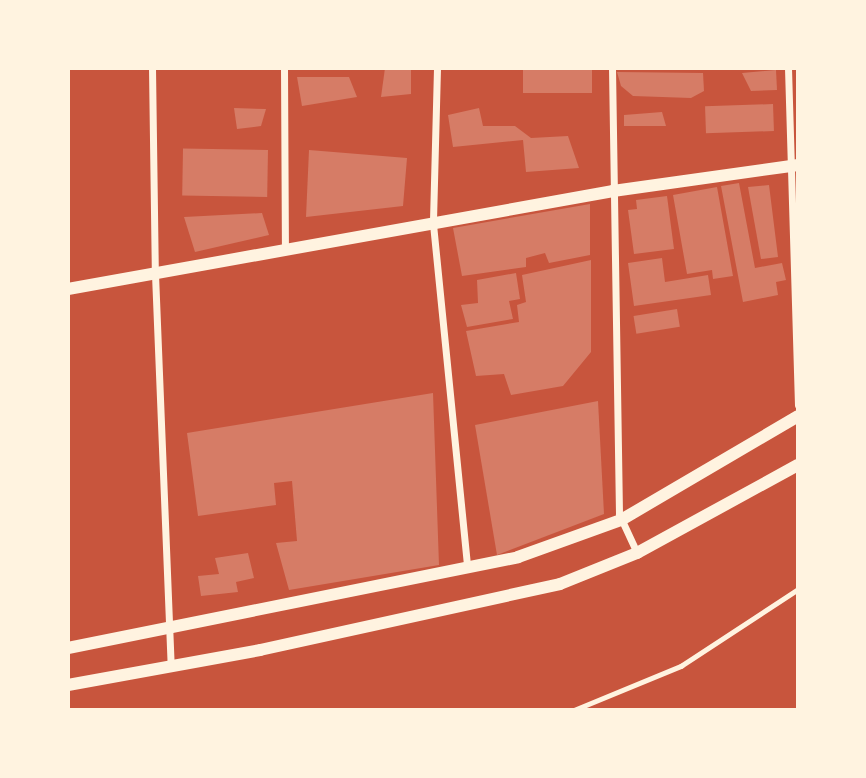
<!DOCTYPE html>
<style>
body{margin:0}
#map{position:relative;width:866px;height:778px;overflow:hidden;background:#c8553d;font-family:"Sofia Sans Condensed",sans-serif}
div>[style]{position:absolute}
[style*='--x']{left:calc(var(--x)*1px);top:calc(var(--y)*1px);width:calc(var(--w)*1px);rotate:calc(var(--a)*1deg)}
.building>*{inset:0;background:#d67c66;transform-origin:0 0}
.path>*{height:4.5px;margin:-2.25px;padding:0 2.25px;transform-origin:2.25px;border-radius:2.25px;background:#fff3e0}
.minor>*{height:7px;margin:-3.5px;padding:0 3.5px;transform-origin:3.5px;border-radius:3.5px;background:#fff3e0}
.tertiary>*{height:12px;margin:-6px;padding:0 6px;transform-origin:6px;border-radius:6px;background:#fff3e0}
span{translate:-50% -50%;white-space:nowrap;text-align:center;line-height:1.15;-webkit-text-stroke:5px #fff3e0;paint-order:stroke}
.frame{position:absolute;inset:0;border:70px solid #fff3e0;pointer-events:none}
</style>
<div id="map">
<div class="building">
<i style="clip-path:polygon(385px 68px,411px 68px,411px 94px,381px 97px)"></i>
<i style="left:523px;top:68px;width:69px;height:25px"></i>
<i style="clip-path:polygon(776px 70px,777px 90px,751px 91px,742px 73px)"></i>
<i style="clip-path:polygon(617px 72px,703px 73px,704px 91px,691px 98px,633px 96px,621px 86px)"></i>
<i style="clip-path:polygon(297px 77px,349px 77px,357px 97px,302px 106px)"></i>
<i style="left:773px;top:104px;width:27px;height:68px;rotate:88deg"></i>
<i style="clip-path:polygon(234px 108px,266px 109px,261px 126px,237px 129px)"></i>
<i style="clip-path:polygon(479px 108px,483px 126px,515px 126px,531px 138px,568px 136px,579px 168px,526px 172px,523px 140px,453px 147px,448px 115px)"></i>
<i style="clip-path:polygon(662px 112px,666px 126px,624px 126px,624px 115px)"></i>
<i style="left:268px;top:150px;width:47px;height:85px;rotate:91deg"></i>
<i style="clip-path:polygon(309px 150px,407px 158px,403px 206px,306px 217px)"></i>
<i style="clip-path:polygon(739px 183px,755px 268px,782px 263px,786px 280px,776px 282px,778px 295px,743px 302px,721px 186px)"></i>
<i style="clip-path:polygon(769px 185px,778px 257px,761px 259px,748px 187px)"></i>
<i style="clip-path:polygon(717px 187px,733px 276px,713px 279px,712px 270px,687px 274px,673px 195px)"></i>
<i style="clip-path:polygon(667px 196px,674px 249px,634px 254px,628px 210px,637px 209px,636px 200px)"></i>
<i style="clip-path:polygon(590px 204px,590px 255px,549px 263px,545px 253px,526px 258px,526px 267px,462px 276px,453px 228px)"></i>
<i style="clip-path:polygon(262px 213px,269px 235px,195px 252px,184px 217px)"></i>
<i style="clip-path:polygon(662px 258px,665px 282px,708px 275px,711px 295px,634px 306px,628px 263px)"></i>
<i style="clip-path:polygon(591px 260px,591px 352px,563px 386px,511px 395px,504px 374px,476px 376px,466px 331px,519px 322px,517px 305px,526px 302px,522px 275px)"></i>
<i style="clip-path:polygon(516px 273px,520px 299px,509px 301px,513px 319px,467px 327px,461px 305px,478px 303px,477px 280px)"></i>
<i style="left:677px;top:309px;width:18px;height:44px;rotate:81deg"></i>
<i style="clip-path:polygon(433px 393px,439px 565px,289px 590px,276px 543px,297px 541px,292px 481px,274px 483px,276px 505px,198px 516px,187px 433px)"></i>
<i style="clip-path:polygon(598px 401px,604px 514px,497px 555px,475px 425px)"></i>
<i style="clip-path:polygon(248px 553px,254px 578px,236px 582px,238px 592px,201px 596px,198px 576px,219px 574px,215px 558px)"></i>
</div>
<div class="path">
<i style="--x:574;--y:710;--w:116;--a:-22.4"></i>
<i style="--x:681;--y:666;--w:140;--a:-33.3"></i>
</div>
<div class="minor">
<i style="--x:152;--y:68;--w:206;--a:89.2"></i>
<i style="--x:155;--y:274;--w:390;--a:87.7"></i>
<i style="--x:284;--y:68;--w:182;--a:89.7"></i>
<i style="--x:437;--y:68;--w:156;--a:91.5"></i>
<i style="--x:433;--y:224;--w:345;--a:84.3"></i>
<i style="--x:612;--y:68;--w:446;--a:89.1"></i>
<i style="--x:619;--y:514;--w:43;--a:65.2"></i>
<i style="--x:788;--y:68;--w:337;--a:88.3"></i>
</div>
<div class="tertiary">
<i style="--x:68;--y:289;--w:554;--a:-10.19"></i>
<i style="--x:613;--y:191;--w:187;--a:-8"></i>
<i style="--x:68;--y:648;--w:459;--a:-11.4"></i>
<i style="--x:518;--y:557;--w:109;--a:-19.8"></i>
<i style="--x:621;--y:520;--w:205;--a:-30.4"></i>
<i style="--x:68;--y:685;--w:195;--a:-10.3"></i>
<i style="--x:260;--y:650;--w:307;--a:-12.4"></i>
<i style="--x:560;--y:584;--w:83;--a:-21.9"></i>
<i style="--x:637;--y:553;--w:183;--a:-28.7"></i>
</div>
<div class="frame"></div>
</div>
